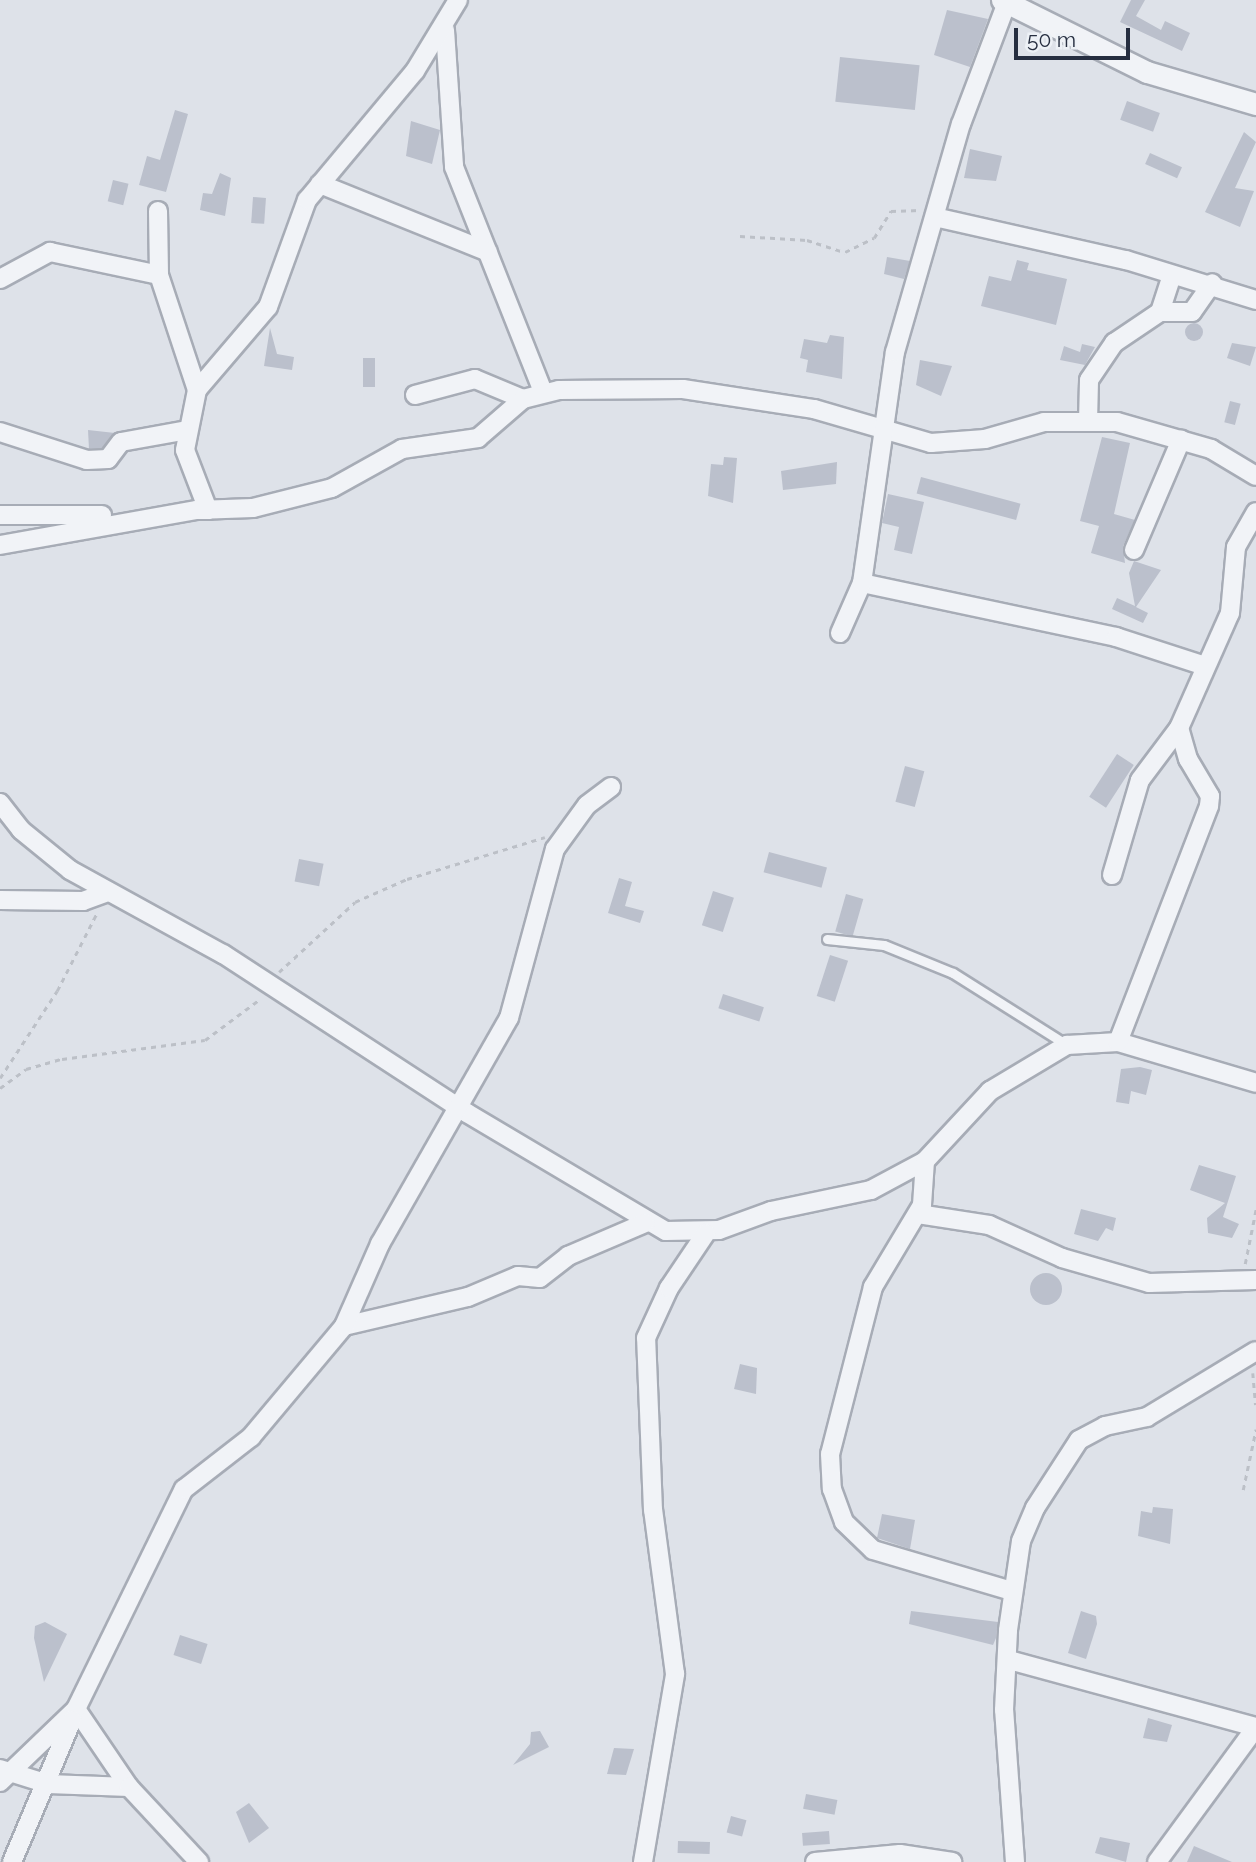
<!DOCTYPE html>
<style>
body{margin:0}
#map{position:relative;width:1256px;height:1862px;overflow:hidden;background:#dee2e9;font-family:Raleway,sans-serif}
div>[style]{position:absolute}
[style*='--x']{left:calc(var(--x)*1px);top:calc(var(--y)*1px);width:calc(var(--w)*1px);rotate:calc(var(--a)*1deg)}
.building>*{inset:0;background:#bbc0cc;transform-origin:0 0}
.round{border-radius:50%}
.path>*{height:2.5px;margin-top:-1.25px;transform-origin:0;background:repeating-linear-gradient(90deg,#bcc0c7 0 5px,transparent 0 10px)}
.roads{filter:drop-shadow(2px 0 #a7acb6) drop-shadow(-2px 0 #a7acb6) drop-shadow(0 2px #a7acb6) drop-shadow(0 -2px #a7acb6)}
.service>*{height:9px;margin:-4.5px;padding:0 4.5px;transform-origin:4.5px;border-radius:4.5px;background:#f1f3f7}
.minor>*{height:18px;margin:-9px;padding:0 9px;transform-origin:9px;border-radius:9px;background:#f1f3f7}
.tertiary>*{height:21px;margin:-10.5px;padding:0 10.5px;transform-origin:10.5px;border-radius:10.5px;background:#f1f3f7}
span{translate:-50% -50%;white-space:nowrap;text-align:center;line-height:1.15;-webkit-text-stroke:5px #edf1f6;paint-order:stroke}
.scale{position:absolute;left:1014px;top:28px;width:116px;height:32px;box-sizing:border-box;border:4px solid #262e40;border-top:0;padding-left:9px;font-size:21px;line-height:24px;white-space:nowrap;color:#262e40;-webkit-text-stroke:5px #edf1f6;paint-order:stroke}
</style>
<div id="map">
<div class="building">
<i style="clip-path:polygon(1131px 0,1145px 0,1136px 16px,1161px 30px,1165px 21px,1190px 33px,1182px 51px,1120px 22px)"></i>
<i style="clip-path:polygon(947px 10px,988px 19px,970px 67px,934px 55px)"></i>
<i style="left:840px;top:57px;width:80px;height:45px;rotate:6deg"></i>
<i style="left:1127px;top:101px;width:35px;height:20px;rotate:20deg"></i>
<i style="clip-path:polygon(175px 110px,188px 114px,166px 192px,139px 185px,147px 156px,160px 160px)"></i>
<i style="clip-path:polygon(411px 121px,440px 130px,432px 164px,406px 156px)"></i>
<i style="clip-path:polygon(1244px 132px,1256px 142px,1235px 188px,1254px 191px,1240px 227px,1205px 212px)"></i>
<i style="clip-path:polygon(970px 149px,1002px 156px,996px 181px,964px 178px)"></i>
<i style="left:1150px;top:153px;width:35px;height:12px;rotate:24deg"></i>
<i style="clip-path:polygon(220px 173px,231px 178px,225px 216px,200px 210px,203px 193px,212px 194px)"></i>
<i style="left:113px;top:180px;width:16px;height:22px;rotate:14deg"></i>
<i style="left:253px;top:197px;width:13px;height:26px;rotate:4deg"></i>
<i style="clip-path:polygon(887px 257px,910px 261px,904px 279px,884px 274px)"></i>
<i style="clip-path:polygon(1017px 260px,1029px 263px,1027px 270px,1067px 279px,1056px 325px,981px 306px,989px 276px,1011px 281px)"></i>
<i class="round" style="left:1185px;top:323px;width:18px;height:18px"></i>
<i style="clip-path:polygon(270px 328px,277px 354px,294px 357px,292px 370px,264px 366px)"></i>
<i style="clip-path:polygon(830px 335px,844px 337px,842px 379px,806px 372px,808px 360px,800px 358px,804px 339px,827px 343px)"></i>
<i style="clip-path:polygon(1232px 343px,1256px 347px,1250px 366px,1227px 358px)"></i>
<i style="clip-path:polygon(1082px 344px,1095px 347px,1085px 365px,1060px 360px,1064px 346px,1080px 352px)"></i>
<i style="left:363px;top:358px;width:12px;height:29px"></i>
<i style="clip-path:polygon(920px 360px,952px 366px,941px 396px,916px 385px)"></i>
<i style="left:1230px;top:401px;width:11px;height:22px;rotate:15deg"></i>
<i style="clip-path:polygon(88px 430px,115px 433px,102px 448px,89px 449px)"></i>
<i style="clip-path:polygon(1102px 437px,1130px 443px,1114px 514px,1135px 520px,1123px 546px,1125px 563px,1091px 553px,1099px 526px,1080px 521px)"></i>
<i style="clip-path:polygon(724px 457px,737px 458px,733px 503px,708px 496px,711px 464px,723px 465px)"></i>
<i style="clip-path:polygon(837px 462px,836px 484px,783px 490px,781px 471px)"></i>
<i style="left:921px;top:477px;width:103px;height:17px;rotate:15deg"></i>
<i style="clip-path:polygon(888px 494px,924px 502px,912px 554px,894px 550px,899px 527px,882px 523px)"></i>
<i style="clip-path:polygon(1134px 561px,1161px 570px,1136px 607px,1148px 613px,1143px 623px,1112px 609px,1117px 598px,1135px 606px,1129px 573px)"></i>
<i style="left:1117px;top:754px;width:20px;height:51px;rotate:33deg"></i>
<i style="left:905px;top:766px;width:20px;height:37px;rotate:15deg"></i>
<i style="left:769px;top:852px;width:60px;height:21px;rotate:15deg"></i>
<i style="left:299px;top:859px;width:25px;height:23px;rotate:11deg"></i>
<i style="clip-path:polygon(619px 878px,632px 882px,625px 906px,644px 911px,640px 923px,608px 913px)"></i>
<i style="left:713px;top:891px;width:22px;height:36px;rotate:18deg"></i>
<i style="left:846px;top:894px;width:18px;height:39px;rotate:16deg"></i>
<i style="left:830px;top:955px;width:19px;height:43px;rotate:18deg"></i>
<i style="left:723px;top:994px;width:43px;height:15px;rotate:18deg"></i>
<i style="clip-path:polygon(1140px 1067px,1152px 1070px,1146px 1095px,1131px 1091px,1129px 1104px,1116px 1102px,1121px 1069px)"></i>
<i style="clip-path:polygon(1199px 1165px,1236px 1176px,1223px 1217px,1239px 1224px,1232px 1238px,1208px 1233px,1207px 1218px,1225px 1203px,1190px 1190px)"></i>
<i style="clip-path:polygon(1081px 1209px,1116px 1218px,1113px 1231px,1106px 1228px,1098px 1241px,1074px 1234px)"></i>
<i class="round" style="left:1030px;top:1273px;width:32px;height:32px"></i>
<i style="clip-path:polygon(740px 1364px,757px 1368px,756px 1394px,734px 1389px)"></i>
<i style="clip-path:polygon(1153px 1507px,1173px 1509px,1170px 1544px,1138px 1536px,1141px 1511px,1152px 1513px)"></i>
<i style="clip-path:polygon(882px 1514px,915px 1520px,910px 1549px,877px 1538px)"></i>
<i style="clip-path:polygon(911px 1611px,998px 1622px,996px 1638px,993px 1645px,909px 1624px)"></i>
<i style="clip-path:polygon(1081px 1611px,1096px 1616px,1097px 1624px,1086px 1659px,1068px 1653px)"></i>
<i style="clip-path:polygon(45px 1622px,67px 1634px,44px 1682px,34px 1638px,35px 1626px)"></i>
<i style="left:180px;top:1635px;width:29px;height:21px;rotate:18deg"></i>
<i style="clip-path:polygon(1148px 1718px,1172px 1725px,1167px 1742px,1143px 1738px)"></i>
<i style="clip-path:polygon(540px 1731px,549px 1747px,513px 1765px,530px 1744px,531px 1732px)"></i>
<i style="clip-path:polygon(614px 1748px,634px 1749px,626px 1775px,607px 1774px)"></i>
<i style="left:806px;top:1794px;width:32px;height:15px;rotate:11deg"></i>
<i style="clip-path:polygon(249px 1803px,269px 1828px,249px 1843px,236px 1812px)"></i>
<i style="left:731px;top:1816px;width:16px;height:17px;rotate:15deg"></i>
<i style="left:829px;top:1831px;width:13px;height:27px;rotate:86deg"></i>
<i style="clip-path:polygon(1100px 1837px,1130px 1843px,1126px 1862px,1095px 1853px)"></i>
<i style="left:678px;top:1841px;width:32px;height:12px;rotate:2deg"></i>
<i style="clip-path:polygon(1194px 1846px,1232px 1862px,1187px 1862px)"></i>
</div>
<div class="path">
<i style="--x:740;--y:236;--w:67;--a:3.4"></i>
<i style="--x:807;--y:240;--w:40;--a:18"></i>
<i style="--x:845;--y:252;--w:32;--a:-26"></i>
<i style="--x:874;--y:238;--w:32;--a:-58"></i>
<i style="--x:891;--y:211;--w:30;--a:-2"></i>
<i style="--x:279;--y:972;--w:103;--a:-42.6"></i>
<i style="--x:355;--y:902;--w:57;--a:-23.9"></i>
<i style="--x:407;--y:879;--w:144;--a:-16.9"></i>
<i style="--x:0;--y:1078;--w:104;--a:-56.8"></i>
<i style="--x:57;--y:991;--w:88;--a:-62.9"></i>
<i style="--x:0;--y:1088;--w:32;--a:-36"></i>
<i style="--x:26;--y:1069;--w:37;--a:-16"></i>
<i style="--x:62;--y:1059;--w:144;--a:-7.6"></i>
<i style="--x:205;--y:1040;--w:69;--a:-36.7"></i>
<i style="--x:1245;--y:1264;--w:56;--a:-78.7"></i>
<i style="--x:1253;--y:1373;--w:32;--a:85"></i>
<i style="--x:1243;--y:1490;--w:62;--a:-78"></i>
</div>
<div class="roads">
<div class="service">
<i style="--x:827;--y:939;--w:57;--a:6"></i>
<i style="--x:884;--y:945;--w:74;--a:22.1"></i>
<i style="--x:953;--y:973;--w:135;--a:32.3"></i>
</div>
<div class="minor">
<i style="--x:445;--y:30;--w:137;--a:86.2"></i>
<i style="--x:454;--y:167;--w:242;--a:68.4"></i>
<i style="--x:320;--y:184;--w:181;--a:22"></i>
<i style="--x:158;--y:211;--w:64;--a:89.1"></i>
<i style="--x:159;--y:275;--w:121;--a:71.7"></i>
<i style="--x:939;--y:218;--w:192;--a:12.7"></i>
<i style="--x:1126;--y:260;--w:136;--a:17.1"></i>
<i style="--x:0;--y:279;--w:57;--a:-28.4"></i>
<i style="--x:50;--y:252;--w:111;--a:11.9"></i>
<i style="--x:1160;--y:312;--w:38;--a:-72"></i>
<i style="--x:415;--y:395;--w:62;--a:-14.9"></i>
<i style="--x:475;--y:379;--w:52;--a:22.6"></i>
<i style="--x:1088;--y:422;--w:42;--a:-88.6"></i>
<i style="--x:1089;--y:380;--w:45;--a:-56"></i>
<i style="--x:1114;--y:343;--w:55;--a:-34"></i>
<i style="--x:1160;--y:312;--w:32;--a:0"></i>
<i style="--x:1192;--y:312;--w:35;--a:-55"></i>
<i style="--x:0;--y:432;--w:91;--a:17.8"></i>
<i style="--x:87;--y:460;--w:21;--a:-3"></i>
<i style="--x:108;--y:459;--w:21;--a:-53"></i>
<i style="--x:121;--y:442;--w:67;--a:-10.3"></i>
<i style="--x:200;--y:510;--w:8;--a:0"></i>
<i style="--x:208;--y:510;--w:64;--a:-111"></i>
<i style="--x:185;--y:450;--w:61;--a:-78.7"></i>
<i style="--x:197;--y:390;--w:109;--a:-49.5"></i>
<i style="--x:268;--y:307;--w:114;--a:-70"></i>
<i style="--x:307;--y:200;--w:168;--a:-50.1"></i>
<i style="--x:415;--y:71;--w:83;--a:-58.8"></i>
<i style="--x:0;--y:515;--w:102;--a:0"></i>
<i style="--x:0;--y:545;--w:200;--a:-10.1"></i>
<i style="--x:197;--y:510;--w:56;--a:-2"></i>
<i style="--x:253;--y:508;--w:81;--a:-14.2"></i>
<i style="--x:332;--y:488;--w:80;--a:-29.1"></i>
<i style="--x:402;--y:449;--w:77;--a:-8.2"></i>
<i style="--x:478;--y:438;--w:60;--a:-40.9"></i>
<i style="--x:523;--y:399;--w:37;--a:-14"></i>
<i style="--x:559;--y:390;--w:124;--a:-0.5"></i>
<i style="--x:683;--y:389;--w:133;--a:8.7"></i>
<i style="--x:814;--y:409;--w:122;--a:16.2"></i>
<i style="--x:931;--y:443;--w:54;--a:-4.2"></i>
<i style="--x:985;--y:439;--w:61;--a:-16.1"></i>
<i style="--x:1044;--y:422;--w:73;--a:0"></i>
<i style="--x:1117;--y:422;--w:98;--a:16"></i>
<i style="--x:1211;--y:449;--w:52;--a:31"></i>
<i style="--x:1134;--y:550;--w:120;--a:-66.9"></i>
<i style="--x:862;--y:583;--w:260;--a:12"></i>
<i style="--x:1116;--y:637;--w:94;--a:18"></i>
<i style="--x:840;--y:633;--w:55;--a:-66.3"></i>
<i style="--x:862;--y:583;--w:233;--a:-81.9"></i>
<i style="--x:895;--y:352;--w:237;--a:-73.9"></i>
<i style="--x:961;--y:124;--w:130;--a:-69.3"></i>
<i style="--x:0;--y:803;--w:34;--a:52"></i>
<i style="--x:21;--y:830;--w:63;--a:39.2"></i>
<i style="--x:70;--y:870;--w:175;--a:28.8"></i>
<i style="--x:223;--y:954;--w:291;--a:33.1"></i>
<i style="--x:467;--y:1113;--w:231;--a:30.7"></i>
<i style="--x:666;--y:1231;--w:53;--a:-1.1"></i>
<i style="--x:719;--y:1230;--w:55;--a:-20.1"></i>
<i style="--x:771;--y:1211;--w:102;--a:-11.9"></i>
<i style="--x:871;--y:1190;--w:61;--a:-28.2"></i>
<i style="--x:925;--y:1161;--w:96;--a:-47.1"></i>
<i style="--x:990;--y:1091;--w:90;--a:-30.9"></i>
<i style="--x:1067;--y:1045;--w:51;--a:-3.4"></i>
<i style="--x:1118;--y:1042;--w:144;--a:16.5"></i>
<i style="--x:1112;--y:875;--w:99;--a:-73.6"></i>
<i style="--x:1140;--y:780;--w:65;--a:-53.1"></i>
<i style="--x:1179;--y:728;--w:126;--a:-66.1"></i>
<i style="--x:1230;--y:613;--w:66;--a:-84.8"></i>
<i style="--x:1236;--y:547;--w:40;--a:-60.3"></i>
<i style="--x:0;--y:900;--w:83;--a:0.7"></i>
<i style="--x:83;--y:901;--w:27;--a:-20"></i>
<i style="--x:1118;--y:1042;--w:253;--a:-68.9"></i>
<i style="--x:1209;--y:806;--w:10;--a:-84"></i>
<i style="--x:1210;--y:796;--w:43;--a:-120.7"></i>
<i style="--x:1188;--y:759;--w:32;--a:-106"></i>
<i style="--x:925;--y:1161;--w:44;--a:93.9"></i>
<i style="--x:922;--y:1205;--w:96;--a:120.9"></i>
<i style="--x:873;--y:1287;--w:172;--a:104.4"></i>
<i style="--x:830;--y:1454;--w:35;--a:87"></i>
<i style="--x:832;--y:1489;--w:35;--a:70"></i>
<i style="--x:844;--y:1522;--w:40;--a:44"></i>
<i style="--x:873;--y:1550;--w:144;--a:16.5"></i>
<i style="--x:918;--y:1214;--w:72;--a:8.8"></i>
<i style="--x:989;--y:1225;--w:80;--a:24.3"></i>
<i style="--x:1062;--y:1258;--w:91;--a:16"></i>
<i style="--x:1149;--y:1283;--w:107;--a:-1.6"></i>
<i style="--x:344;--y:1326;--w:127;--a:-13.2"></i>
<i style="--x:468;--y:1297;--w:54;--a:-22.8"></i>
<i style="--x:518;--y:1276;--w:22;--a:5"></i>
<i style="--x:540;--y:1278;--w:36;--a:-38"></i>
<i style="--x:568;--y:1256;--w:84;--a:-23.2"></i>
<i style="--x:1009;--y:1660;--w:256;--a:15.2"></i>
<i style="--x:76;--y:1709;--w:94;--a:55.8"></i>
<i style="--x:0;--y:1769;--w:50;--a:17.4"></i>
<i style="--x:48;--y:1784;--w:81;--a:2.1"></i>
<i style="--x:129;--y:1787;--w:103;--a:47"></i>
<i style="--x:0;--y:1782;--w:105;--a:-43.8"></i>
<i style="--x:76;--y:1709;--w:245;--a:-63.9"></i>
<i style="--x:184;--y:1489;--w:85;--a:-37.8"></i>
<i style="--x:251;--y:1437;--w:145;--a:-50"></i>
<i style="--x:344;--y:1326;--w:90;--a:-66.3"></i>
<i style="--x:380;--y:1244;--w:260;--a:-60.3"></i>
<i style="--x:509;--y:1018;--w:175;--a:-74.8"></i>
<i style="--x:555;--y:849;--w:54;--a:-54"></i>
<i style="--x:587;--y:805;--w:30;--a:-37"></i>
<i style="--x:12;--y:1862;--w:154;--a:-67.1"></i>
<i style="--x:643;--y:1862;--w:191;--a:-80.3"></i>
<i style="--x:675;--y:1674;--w:165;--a:-97.6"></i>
<i style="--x:653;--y:1510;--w:172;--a:-92.3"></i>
<i style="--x:646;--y:1338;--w:55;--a:-65.3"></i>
<i style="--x:669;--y:1288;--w:66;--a:-56.1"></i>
<i style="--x:815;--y:1862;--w:85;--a:-5.4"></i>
<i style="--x:900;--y:1854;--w:53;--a:8.7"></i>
<i style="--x:1015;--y:1862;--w:152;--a:-94.1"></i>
<i style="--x:1004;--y:1710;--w:80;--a:-87.1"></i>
<i style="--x:1008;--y:1630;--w:90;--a:-81.7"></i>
<i style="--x:1021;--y:1541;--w:36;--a:-67"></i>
<i style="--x:1035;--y:1508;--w:81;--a:-57.1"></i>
<i style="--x:1079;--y:1440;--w:30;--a:-28"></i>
<i style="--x:1105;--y:1426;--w:43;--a:-12.1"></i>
<i style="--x:1147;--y:1417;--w:127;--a:-31.2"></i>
<i style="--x:1157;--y:1862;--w:167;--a:-53.7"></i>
</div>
<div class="tertiary">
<i style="--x:1002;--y:0;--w:162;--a:26.4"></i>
<i style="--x:1147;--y:72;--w:114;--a:16.4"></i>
</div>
</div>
<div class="scale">50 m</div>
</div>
